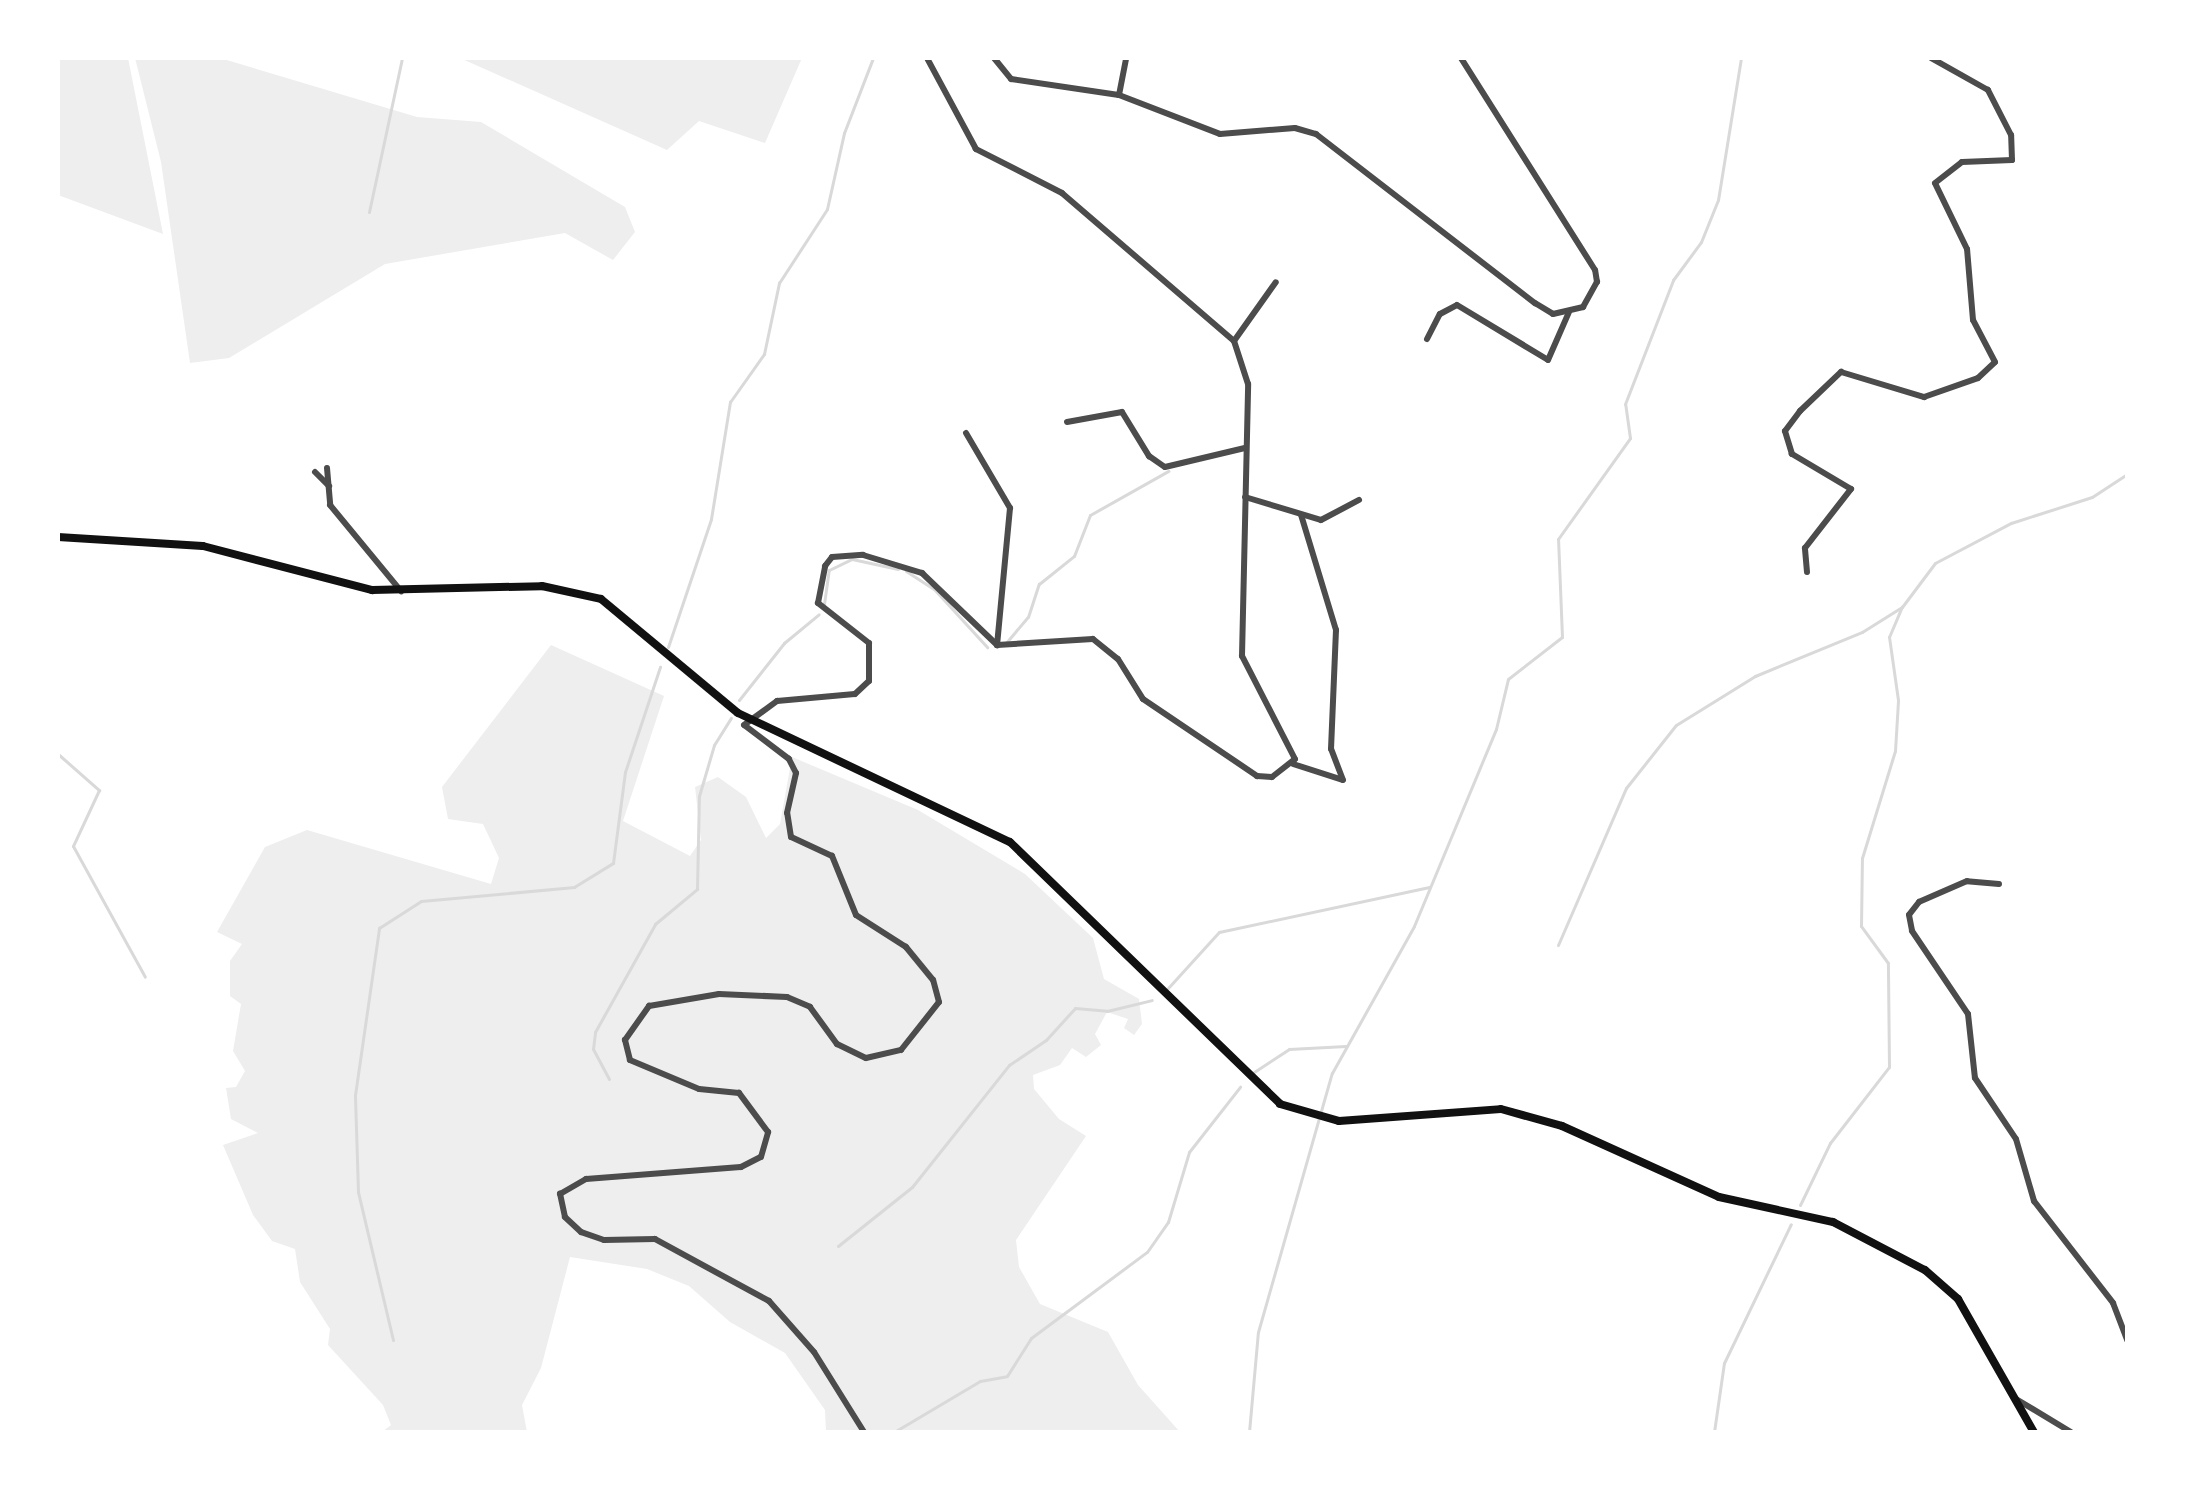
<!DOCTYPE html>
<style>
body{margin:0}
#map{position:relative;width:2185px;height:1490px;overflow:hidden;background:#fff;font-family:"Varela Round",sans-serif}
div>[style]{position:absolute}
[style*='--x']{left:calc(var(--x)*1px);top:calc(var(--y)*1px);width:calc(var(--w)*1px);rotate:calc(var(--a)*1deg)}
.green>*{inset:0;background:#eee}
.stream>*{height:3px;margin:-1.5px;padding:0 1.5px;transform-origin:1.5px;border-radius:1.5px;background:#d9d9d9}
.minor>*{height:6px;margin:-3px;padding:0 3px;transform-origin:3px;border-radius:3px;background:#4c4c4c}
.secondary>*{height:8px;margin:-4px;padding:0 4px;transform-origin:4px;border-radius:4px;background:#111}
span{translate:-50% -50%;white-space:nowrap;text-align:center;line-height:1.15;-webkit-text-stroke:8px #fff;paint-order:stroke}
.frame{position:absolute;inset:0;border:60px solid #fff;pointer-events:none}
</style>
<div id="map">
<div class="green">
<i style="clip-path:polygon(58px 58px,128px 58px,163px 234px,58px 195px)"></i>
<i style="clip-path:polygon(135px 58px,220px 58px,417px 117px,481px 122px,625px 207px,635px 232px,613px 260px,565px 233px,385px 264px,229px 358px,190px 363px,161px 162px)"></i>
<i style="clip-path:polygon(460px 58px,802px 58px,765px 143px,699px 121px,667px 150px)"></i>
<i style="clip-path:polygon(551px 645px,664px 696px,623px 821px,690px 856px,701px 840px,695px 787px,718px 777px,746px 797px,766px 838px,780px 824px,792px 757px,918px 810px,1025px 874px,1093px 938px,1104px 979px,1139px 999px,1142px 1024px,1134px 1035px,1124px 1028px,1128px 1019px,1107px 1012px,1095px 1034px,1101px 1045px,1086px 1057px,1072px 1048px,1060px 1065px,1033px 1075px,1034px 1089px,1059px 1119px,1086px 1136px,1016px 1240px,1019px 1267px,1040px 1304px,1108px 1332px,1138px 1385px,1180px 1432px,826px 1432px,825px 1410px,785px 1353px,730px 1322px,689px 1286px,647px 1269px,570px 1257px,541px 1368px,522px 1405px,527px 1432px,382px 1432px,391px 1425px,383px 1405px,328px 1345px,330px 1329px,300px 1282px,295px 1249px,272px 1241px,253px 1215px,223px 1145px,258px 1133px,231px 1119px,226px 1088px,236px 1087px,245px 1071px,233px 1051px,241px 1004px,230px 996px,230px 961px,242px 944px,217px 932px,265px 847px,307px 830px,491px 884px,499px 858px,483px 824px,448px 819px,442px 787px)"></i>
</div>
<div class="stream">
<i style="--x:369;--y:212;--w:157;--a:-77.9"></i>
<i style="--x:906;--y:571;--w:33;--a:33"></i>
<i style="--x:934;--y:589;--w:79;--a:47.6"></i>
<i style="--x:824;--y:604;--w:34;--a:-82"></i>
<i style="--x:829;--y:570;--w:25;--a:-26"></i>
<i style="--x:852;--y:559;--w:47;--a:12.3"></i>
<i style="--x:1005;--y:644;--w:35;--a:-50"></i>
<i style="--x:1028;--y:617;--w:35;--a:-72"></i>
<i style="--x:1039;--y:584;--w:45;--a:-38.7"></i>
<i style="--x:1074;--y:556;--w:44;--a:-68.7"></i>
<i style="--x:1090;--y:515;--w:90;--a:-29.4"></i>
<i style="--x:668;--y:647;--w:135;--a:-71.4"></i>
<i style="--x:711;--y:519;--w:119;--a:-80.8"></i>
<i style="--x:730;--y:402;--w:59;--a:-54.7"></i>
<i style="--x:764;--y:354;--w:73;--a:-78.1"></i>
<i style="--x:779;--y:283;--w:88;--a:-57"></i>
<i style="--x:827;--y:209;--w:78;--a:-77.4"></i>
<i style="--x:844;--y:133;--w:80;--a:-68.9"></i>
<i style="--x:739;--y:700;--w:73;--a:-51.7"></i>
<i style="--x:784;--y:643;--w:45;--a:-39.6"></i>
<i style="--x:58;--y:754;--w:55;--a:41.3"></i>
<i style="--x:99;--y:790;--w:62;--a:114.9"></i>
<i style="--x:73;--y:846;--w:149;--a:61.2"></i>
<i style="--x:1558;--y:945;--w:171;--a:-66.6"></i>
<i style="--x:1626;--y:788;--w:80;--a:-51.6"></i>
<i style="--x:1676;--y:725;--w:93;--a:-31.8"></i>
<i style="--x:1755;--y:676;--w:116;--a:-22.4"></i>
<i style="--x:1862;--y:632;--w:47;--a:-32"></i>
<i style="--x:1168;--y:988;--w:76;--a:-47.7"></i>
<i style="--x:1219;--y:932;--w:215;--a:-12.1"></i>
<i style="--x:1254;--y:1072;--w:42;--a:-33.3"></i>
<i style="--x:1289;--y:1049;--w:57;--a:-3"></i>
<i style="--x:609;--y:1079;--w:34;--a:-118"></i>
<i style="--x:593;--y:1049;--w:17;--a:-83"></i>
<i style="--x:595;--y:1032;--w:124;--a:-60.9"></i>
<i style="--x:655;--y:924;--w:55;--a:-39.8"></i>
<i style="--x:697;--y:889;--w:93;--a:-88.8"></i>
<i style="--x:699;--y:796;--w:53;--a:-73.6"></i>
<i style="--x:714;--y:745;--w:32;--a:-58"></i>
<i style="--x:1800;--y:1205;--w:69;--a:-64.2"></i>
<i style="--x:1830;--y:1143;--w:96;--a:-52.2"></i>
<i style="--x:1889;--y:1067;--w:104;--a:-90.6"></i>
<i style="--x:1888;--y:963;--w:46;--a:-126.1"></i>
<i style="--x:1861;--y:926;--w:68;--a:-89.2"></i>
<i style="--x:1862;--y:858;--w:112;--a:-72.9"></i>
<i style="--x:1895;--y:751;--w:51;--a:-86.6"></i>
<i style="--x:1898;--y:700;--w:64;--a:-98.1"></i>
<i style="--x:1889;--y:637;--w:33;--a:-67"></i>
<i style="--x:1902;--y:607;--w:55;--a:-53.1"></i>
<i style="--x:1935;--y:563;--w:86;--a:-27.8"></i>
<i style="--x:2011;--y:523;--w:85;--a:-17.8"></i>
<i style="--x:2092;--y:497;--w:42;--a:-33.3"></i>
<i style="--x:838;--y:1246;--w:95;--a:-38.6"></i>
<i style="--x:912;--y:1187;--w:156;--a:-51.5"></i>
<i style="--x:1009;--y:1065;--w:45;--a:-34"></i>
<i style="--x:1046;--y:1040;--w:43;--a:-47.8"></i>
<i style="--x:1075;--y:1008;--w:32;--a:5"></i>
<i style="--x:1107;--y:1011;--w:46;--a:-13.7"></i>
<i style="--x:393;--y:1340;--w:152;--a:-103.3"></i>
<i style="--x:358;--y:1192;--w:97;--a:-91.8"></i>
<i style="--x:355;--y:1095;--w:169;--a:-81.8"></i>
<i style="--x:379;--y:928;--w:50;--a:-32.7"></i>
<i style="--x:421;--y:901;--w:154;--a:-5.2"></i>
<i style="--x:574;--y:887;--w:46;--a:-31.6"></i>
<i style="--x:613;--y:863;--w:92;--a:-82.5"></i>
<i style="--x:625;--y:772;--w:111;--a:-71.6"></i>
<i style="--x:894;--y:1432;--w:100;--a:-30.7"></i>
<i style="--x:980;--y:1381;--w:27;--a:-10"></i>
<i style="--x:1007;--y:1376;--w:45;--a:-57.7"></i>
<i style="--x:1031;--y:1338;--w:144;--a:-36.6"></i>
<i style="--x:1147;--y:1252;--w:37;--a:-55"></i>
<i style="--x:1168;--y:1222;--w:73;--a:-73.3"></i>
<i style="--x:1189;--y:1152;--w:83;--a:-51.9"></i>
<i style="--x:1249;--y:1432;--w:100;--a:-84.9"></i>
<i style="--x:1258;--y:1332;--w:269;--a:-74.1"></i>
<i style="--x:1332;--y:1073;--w:168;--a:-60.8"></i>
<i style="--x:1414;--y:926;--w:213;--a:-67.4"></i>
<i style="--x:1496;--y:729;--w:51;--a:-76.5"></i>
<i style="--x:1508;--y:679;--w:68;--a:-37.9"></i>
<i style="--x:1562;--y:637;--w:98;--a:-92.3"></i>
<i style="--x:1558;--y:539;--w:124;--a:-54.5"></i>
<i style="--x:1630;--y:438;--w:34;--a:-98"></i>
<i style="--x:1625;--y:404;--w:133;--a:-68.8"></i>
<i style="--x:1673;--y:280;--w:47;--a:-53.6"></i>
<i style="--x:1701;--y:242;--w:45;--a:-68"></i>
<i style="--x:1718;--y:200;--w:144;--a:-80.8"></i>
<i style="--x:1714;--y:1432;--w:70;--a:-81.8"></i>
<i style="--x:1724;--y:1363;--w:154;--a:-64.3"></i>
</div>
<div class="minor">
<i style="--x:994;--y:58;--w:27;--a:51"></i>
<i style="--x:1011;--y:79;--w:109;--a:8.4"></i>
<i style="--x:1119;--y:95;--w:108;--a:21.1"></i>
<i style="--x:1220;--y:134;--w:75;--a:-4.6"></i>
<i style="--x:1295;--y:128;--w:22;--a:16"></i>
<i style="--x:1316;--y:134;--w:277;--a:37.7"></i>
<i style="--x:1535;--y:303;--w:21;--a:31"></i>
<i style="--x:1553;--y:314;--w:31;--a:-13"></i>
<i style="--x:1583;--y:307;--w:29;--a:-61"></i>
<i style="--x:1597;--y:282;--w:12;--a:-99"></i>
<i style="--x:1595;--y:270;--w:251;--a:-122.3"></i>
<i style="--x:1119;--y:95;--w:38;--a:-79"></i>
<i style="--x:1427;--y:339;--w:28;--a:-63"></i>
<i style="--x:1440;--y:314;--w:19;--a:-28"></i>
<i style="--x:1457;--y:305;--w:106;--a:31.1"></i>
<i style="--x:1548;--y:360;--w:52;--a:-66.4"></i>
<i style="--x:1234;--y:341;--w:72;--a:-54.6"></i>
<i style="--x:1067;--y:422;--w:56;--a:-10.3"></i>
<i style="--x:1122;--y:412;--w:52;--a:58.5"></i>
<i style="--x:1149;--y:456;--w:19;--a:35"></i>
<i style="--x:1165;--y:467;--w:82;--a:-13.4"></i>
<i style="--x:966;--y:433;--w:87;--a:59.6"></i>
<i style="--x:1010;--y:508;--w:138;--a:95.4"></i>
<i style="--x:327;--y:468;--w:37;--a:85"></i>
<i style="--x:330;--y:505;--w:112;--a:50.5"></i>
<i style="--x:315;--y:472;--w:20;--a:45"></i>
<i style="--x:1245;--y:497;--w:79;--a:16.8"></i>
<i style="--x:1321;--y:520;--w:43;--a:-27.8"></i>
<i style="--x:1807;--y:572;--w:24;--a:-95"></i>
<i style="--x:1805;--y:548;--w:75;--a:-52.1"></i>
<i style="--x:1851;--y:489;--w:69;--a:-149.3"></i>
<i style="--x:1792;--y:454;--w:24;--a:-107"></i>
<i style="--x:1785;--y:431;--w:25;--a:-53"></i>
<i style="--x:1800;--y:411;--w:57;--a:-43.6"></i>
<i style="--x:1841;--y:372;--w:87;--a:16.8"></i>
<i style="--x:1924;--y:397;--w:57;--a:-19.4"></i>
<i style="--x:1978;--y:378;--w:23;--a:-43"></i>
<i style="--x:1995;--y:362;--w:47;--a:-117.6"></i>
<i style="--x:1973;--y:320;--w:71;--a:-94.8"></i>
<i style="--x:1967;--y:249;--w:73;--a:-115.9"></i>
<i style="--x:1935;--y:183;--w:34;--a:-38"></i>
<i style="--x:1962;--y:162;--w:50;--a:-2.3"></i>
<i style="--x:2012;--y:160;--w:25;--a:-92"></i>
<i style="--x:2011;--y:135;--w:51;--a:-117.1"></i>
<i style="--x:1988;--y:90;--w:65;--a:-150.7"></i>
<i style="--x:1293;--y:764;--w:52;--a:17.7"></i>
<i style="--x:1343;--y:780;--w:33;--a:-111"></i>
<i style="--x:1331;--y:749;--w:119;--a:-87.6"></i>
<i style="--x:1336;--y:630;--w:120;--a:-106.9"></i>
<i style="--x:1999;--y:884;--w:32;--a:-175"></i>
<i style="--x:1967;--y:881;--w:52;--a:156.4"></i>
<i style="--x:1919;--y:902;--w:16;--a:128"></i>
<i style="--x:1909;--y:915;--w:16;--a:79"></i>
<i style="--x:1912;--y:931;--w:100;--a:56"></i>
<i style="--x:1968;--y:1014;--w:64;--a:83.8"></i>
<i style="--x:1975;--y:1078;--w:73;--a:56.1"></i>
<i style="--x:2016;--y:1139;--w:65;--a:73.8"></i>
<i style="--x:2034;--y:1201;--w:129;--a:52.2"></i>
<i style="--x:2113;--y:1303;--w:40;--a:69"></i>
<i style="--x:2016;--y:1399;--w:64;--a:31"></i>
<i style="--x:864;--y:1432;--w:94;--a:-122"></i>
<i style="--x:814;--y:1352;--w:68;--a:-131.4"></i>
<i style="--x:769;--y:1301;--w:130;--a:-151.5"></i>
<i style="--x:655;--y:1239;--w:51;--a:178.9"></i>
<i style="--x:604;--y:1240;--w:24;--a:-161"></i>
<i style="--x:581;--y:1232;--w:22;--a:-137"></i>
<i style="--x:565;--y:1217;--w:24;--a:-102"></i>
<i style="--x:560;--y:1194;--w:30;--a:-30"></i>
<i style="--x:586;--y:1179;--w:155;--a:-4.4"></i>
<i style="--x:741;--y:1167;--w:22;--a:-27"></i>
<i style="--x:761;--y:1157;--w:26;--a:-74"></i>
<i style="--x:768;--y:1132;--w:49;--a:-126.6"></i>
<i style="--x:739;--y:1093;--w:40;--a:-174.3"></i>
<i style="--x:699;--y:1089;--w:75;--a:-157.2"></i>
<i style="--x:630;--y:1060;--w:21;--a:-104"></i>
<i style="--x:625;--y:1040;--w:42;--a:-54.8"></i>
<i style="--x:649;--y:1006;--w:71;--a:-9.7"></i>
<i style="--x:719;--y:994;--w:68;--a:2.5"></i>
<i style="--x:787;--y:997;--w:25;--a:23"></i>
<i style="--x:810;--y:1007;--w:46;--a:53.9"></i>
<i style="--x:837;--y:1044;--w:32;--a:26"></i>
<i style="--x:866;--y:1058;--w:36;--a:-13"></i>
<i style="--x:901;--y:1050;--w:61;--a:-51.6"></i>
<i style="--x:939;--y:1002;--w:23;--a:-105"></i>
<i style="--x:933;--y:980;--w:43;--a:-129.3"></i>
<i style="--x:906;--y:947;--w:59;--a:-147.4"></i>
<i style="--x:856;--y:915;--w:64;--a:-112.1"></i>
<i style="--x:832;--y:856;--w:45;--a:-155.1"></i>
<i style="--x:791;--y:837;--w:24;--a:-99"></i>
<i style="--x:787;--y:813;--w:41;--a:-77.3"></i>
<i style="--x:796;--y:773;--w:16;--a:-117"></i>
<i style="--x:789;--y:759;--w:56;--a:-142.9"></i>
<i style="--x:744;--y:725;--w:41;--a:-36"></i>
<i style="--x:777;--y:701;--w:78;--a:-5.1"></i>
<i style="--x:855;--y:694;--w:19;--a:-43"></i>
<i style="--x:869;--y:681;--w:38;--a:-90"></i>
<i style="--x:869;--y:643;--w:65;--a:-141.9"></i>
<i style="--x:818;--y:603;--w:38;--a:-79"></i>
<i style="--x:825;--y:566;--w:11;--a:-52"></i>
<i style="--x:832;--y:557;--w:31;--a:-4"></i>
<i style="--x:863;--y:555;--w:62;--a:17"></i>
<i style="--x:922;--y:573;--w:104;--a:43.8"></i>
<i style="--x:997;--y:645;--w:96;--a:-3.6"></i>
<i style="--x:1093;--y:639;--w:32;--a:39"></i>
<i style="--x:1118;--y:659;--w:47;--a:58"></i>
<i style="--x:1143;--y:699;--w:138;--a:34"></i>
<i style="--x:1257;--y:776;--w:15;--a:4"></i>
<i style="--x:1272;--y:777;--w:29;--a:-38"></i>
<i style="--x:1295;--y:759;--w:116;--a:-117.2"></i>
<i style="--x:1242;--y:656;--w:272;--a:-88.7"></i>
<i style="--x:1248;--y:384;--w:45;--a:-108"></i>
<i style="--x:1234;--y:341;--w:227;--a:-139.3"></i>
<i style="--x:1062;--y:193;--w:97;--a:-152.9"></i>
<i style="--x:976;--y:149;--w:103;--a:-118.3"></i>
</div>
<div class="secondary">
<i style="--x:58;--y:537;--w:145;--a:3.6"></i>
<i style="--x:203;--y:546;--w:175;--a:14.6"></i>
<i style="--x:372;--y:590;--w:170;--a:-1.3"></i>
<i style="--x:542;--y:586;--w:60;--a:12.4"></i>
<i style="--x:601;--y:599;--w:178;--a:39.8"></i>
<i style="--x:738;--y:713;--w:301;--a:25.4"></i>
<i style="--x:1010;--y:842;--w:376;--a:44.1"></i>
<i style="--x:1280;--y:1104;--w:61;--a:16.1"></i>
<i style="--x:1339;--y:1121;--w:162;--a:-4.2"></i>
<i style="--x:1501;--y:1109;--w:63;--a:15.6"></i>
<i style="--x:1562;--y:1126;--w:172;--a:24.3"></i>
<i style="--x:1719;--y:1197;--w:117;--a:12.4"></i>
<i style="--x:1833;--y:1222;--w:104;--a:27.6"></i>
<i style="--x:1925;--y:1270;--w:44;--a:41.3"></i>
<i style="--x:1958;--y:1299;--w:153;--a:60.3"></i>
</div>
<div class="frame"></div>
</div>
